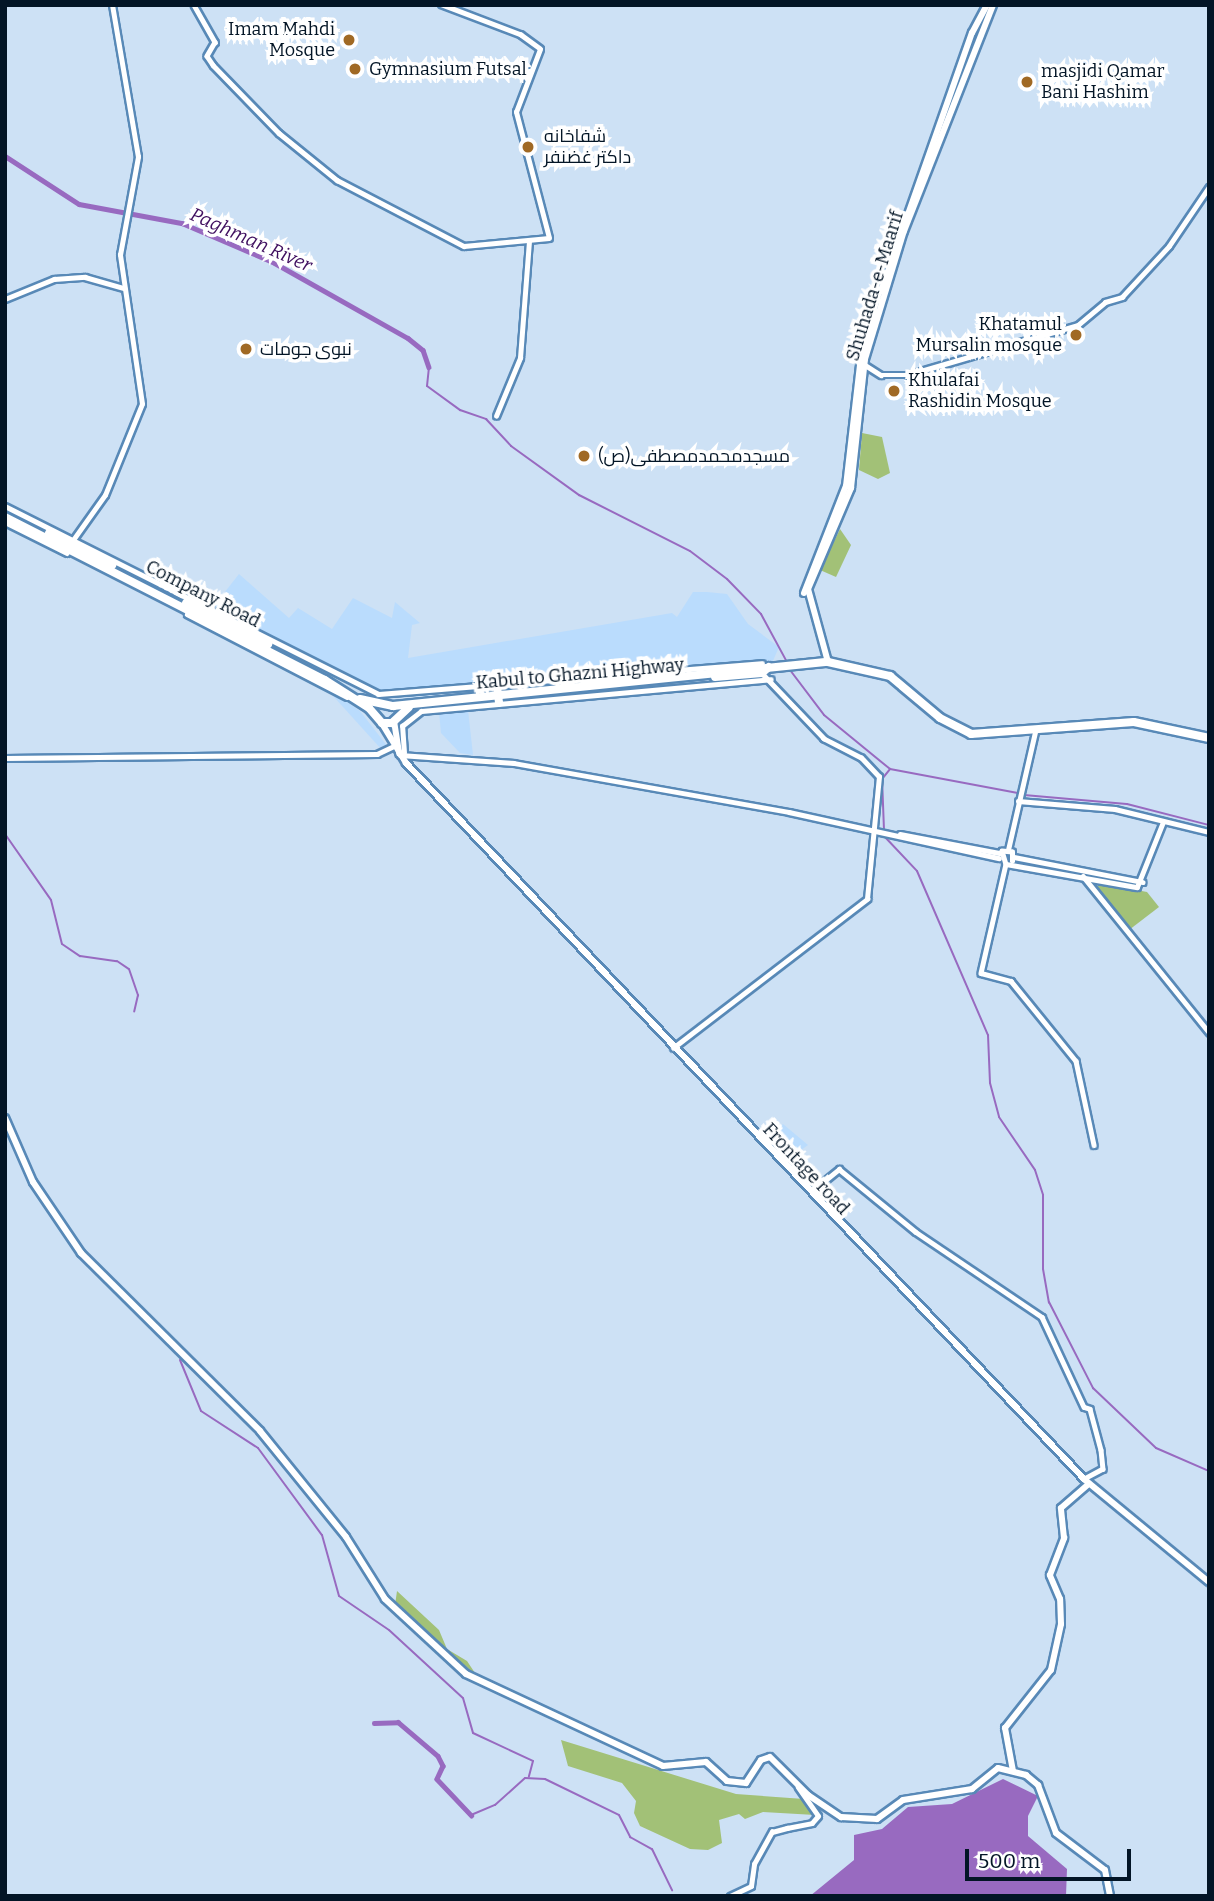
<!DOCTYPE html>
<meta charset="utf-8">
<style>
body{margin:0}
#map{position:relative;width:1214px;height:1901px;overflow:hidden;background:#cde1f5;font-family:Bitter,Cairo,serif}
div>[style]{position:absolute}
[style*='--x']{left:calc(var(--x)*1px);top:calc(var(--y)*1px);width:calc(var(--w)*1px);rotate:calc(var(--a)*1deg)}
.built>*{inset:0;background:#badcfd}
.green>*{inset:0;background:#a2c177}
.water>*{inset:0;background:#986ac0}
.stream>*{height:2px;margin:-1px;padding:0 1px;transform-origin:1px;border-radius:1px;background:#986ac0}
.river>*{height:4.5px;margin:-2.25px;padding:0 2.25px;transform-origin:2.25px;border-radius:2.25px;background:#986ac0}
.roads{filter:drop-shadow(2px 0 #5889b7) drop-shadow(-2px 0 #5889b7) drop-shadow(0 2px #5889b7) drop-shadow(0 -2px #5889b7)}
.minor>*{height:4.5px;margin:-2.25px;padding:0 2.25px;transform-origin:2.25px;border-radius:2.25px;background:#fff}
.major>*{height:6px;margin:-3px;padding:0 3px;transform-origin:3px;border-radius:3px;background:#fff}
.highway>*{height:8px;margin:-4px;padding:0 4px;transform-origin:4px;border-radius:4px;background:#fff}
.dots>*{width:19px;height:19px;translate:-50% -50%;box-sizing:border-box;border:4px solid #fff;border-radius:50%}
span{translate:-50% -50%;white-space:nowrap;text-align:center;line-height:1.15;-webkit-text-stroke:7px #fff;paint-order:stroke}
.poi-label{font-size:18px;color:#031526}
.right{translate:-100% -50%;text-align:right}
.left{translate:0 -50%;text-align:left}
.street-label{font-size:18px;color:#031526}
.water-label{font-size:19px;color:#3f0f5f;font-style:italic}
.frame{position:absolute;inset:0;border:7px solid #031526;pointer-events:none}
.scale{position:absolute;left:965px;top:1849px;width:166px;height:32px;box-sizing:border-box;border:4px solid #031526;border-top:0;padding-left:9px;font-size:21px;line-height:24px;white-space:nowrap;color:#031526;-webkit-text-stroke:5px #fff;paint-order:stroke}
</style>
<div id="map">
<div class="built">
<i style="clip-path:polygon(239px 574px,289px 618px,298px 608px,332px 629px,353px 598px,392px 618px,395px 602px,420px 623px,412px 625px,408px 658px,672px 613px,677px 617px,693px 592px,707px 592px,727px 594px,748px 624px,779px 647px,772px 663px,404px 695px,364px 691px,307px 655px,210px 611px)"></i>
<i style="clip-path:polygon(324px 686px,360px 711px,388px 747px,382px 750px)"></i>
<i style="clip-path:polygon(468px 710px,473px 755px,460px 753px,441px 733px,439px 712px)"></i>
<i style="clip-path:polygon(783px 1124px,808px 1145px,786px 1161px,769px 1138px)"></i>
</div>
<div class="green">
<i style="clip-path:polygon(862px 433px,882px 437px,890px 473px,878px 479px,859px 470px)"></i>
<i style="clip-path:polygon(840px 529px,851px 545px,836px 577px,820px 570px)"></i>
<i style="clip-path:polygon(1100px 883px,1147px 892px,1159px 907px,1129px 930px,1096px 888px)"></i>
<i style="clip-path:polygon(397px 1591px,439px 1630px,447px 1649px,467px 1661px,477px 1676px,395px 1605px)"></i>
<i style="clip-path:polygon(561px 1740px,736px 1794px,804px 1799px,815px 1815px,763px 1812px,745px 1819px,739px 1814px,719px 1820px,722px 1843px,708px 1850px,690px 1849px,640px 1826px,634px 1813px,636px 1801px,622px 1783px,568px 1766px)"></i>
</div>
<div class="water">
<i style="clip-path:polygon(1003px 1779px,1038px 1796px,1028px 1816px,1028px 1836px,1067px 1869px,1066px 1896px,810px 1896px,854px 1860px,854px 1835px,882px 1829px,908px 1807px,952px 1804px)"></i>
</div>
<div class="stream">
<i style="--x:429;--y:367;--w:19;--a:96"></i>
<i style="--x:427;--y:386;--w:41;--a:36"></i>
<i style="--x:460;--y:410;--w:28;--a:19"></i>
<i style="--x:486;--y:419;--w:37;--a:47"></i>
<i style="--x:511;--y:446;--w:84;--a:35.8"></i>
<i style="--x:579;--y:495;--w:124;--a:26.8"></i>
<i style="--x:690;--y:551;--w:46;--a:37.1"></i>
<i style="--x:727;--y:579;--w:49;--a:45.8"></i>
<i style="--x:761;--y:614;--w:55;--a:61.6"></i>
<i style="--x:790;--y:670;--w:56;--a:52.9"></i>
<i style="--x:824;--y:715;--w:85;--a:39.3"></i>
<i style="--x:890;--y:769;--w:130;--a:10.6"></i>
<i style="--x:1024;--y:795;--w:103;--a:5"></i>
<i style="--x:1127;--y:804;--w:85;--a:14.4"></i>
<i style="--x:884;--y:830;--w:51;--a:-92.2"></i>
<i style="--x:882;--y:779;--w:13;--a:-51"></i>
<i style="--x:5;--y:834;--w:80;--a:55.1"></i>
<i style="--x:51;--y:900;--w:45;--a:76"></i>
<i style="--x:62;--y:944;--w:22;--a:34"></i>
<i style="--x:80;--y:956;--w:37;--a:8"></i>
<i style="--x:117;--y:961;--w:14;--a:34"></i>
<i style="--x:129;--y:969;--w:28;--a:71"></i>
<i style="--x:138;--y:995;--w:17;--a:103"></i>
<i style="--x:884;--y:836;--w:48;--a:46.7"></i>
<i style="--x:917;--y:871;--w:179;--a:66.6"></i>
<i style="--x:988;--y:1035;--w:48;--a:87.6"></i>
<i style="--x:990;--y:1083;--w:35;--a:75"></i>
<i style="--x:999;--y:1117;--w:64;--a:55.8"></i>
<i style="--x:1035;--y:1170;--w:26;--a:72"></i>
<i style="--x:1043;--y:1195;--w:74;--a:90"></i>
<i style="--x:1043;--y:1269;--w:34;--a:80"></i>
<i style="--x:1049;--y:1302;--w:97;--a:62.9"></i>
<i style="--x:1093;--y:1388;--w:87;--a:43.6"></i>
<i style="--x:1156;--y:1448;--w:58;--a:23.5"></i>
<i style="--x:180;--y:1360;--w:55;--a:67.6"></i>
<i style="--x:201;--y:1411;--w:68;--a:33"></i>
<i style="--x:258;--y:1448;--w:108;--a:53.7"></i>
<i style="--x:322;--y:1535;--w:63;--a:74.4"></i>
<i style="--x:339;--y:1596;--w:60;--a:34.2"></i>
<i style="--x:389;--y:1630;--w:100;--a:42.6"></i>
<i style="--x:463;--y:1698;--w:36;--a:74"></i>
<i style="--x:473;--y:1733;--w:66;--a:25"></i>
<i style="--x:533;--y:1761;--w:16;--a:105"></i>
<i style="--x:471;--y:1815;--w:26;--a:-23"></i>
<i style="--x:495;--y:1805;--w:40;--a:-42"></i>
<i style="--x:525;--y:1778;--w:20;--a:3"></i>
<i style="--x:545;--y:1779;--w:82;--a:25.9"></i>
<i style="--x:619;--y:1815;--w:25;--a:63"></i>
<i style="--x:630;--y:1837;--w:25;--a:29"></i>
<i style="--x:652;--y:1849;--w:46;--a:64"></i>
</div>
<div class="river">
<i style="--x:5;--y:156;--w:88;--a:33"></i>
<i style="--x:79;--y:204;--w:105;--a:10.5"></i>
<i style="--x:182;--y:223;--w:99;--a:23.2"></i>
<i style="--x:273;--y:262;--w:155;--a:29.4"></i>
<i style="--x:408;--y:338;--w:19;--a:39"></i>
<i style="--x:423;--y:350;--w:18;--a:71"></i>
<i style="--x:374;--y:1723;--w:24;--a:-2"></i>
<i style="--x:398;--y:1722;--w:52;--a:40.4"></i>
<i style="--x:438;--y:1756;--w:11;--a:63"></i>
<i style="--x:443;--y:1766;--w:14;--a:115"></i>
<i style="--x:437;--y:1779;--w:50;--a:46.6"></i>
</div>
<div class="roads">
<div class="minor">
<i style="--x:194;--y:5;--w:43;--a:60.4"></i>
<i style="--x:215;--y:42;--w:16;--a:120"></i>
<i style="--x:207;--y:56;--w:11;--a:56"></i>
<i style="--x:213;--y:65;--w:95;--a:45.9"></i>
<i style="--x:279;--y:133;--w:75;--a:39"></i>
<i style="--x:337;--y:180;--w:143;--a:27.5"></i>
<i style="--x:464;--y:246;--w:85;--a:-5.4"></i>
<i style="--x:549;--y:238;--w:130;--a:-104.7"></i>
<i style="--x:516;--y:112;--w:67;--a:-69.1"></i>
<i style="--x:540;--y:49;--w:24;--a:-144"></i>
<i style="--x:521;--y:35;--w:85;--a:-159.2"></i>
<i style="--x:5;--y:299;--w:53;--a:-22.2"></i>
<i style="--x:54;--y:279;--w:31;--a:-4"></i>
<i style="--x:85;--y:277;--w:41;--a:15.8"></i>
<i style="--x:865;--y:365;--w:19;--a:32"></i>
<i style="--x:881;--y:375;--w:26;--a:0"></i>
<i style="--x:907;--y:375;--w:178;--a:-16.3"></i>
<i style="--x:1078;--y:325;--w:35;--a:-40"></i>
<i style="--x:1105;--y:302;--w:18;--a:-16"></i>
<i style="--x:1122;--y:297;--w:69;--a:-47.3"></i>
<i style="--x:1169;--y:246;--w:71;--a:-55.9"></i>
<i style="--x:496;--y:416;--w:63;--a:-67.5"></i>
<i style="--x:520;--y:358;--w:117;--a:-85.6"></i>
<i style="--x:5;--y:506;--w:418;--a:26.7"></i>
<i style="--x:378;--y:694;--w:385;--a:-4.6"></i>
<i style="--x:5;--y:522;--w:69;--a:26.6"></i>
<i style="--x:73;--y:540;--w:55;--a:-54.6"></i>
<i style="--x:105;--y:495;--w:98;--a:-67.9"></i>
<i style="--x:142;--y:404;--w:151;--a:-98.4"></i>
<i style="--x:120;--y:255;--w:100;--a:-79.6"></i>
<i style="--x:138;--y:157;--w:154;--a:-99.7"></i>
<i style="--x:187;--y:614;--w:180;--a:27.4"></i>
<i style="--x:404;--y:753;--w:27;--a:-94"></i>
<i style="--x:402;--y:726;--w:24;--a:-38"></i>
<i style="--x:421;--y:711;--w:351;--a:-5.2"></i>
<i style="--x:400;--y:755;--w:114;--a:4"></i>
<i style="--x:514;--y:763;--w:279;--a:10.1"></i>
<i style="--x:789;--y:812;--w:215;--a:12.4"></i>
<i style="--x:5;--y:758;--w:372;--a:-0.6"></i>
<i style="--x:377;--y:754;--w:17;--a:-25"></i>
<i style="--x:1018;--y:801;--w:97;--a:4.7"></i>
<i style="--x:1115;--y:809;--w:97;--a:13.7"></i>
<i style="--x:900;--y:834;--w:102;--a:10.8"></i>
<i style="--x:1008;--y:850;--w:121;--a:-77.1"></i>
<i style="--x:1014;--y:857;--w:131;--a:11"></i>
<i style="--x:1012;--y:861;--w:9;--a:-90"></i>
<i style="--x:1012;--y:852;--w:10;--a:-174"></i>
<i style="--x:1002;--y:851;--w:14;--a:73"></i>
<i style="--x:1006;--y:864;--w:133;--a:10"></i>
<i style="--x:1137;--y:887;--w:70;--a:-68.2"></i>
<i style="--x:1006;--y:864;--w:112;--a:102.9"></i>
<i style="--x:981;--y:973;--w:31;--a:15"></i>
<i style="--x:1011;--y:981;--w:103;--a:50.9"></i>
<i style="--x:1076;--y:1061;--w:86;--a:77.9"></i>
<i style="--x:1083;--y:876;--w:201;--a:51.1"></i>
<i style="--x:673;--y:1048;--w:245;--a:-37.5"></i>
<i style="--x:867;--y:899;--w:123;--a:-84.4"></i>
<i style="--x:879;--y:777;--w:26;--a:-133"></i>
<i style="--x:861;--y:758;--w:42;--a:-152.8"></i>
<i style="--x:824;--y:739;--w:90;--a:-133.6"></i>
<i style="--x:812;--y:1191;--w:35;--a:-39"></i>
<i style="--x:839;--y:1169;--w:99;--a:39.3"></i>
<i style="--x:916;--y:1232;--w:152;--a:34"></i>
<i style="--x:1042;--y:1317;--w:99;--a:65"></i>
<i style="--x:1084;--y:1407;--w:6;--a:18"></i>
<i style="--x:1090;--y:1409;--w:42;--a:75"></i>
<i style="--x:1101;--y:1450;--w:19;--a:84"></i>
<i style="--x:1103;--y:1469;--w:21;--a:152"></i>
<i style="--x:787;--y:1828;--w:25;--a:-11"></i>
<i style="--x:812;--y:1823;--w:9;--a:-49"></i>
<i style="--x:818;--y:1816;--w:35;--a:-125"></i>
<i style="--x:730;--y:1896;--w:23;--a:-25"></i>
<i style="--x:751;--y:1886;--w:22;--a:-82"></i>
<i style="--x:754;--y:1864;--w:37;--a:-61"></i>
<i style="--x:772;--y:1832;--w:16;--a:-15"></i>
</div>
<div class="major">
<i style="--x:881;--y:291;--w:274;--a:-70.6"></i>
<i style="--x:972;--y:33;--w:32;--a:-62"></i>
<i style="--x:804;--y:593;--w:115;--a:-68.6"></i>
<i style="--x:846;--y:486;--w:130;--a:-83.4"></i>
<i style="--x:861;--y:357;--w:44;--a:-74.1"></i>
<i style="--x:828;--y:662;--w:76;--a:-105.3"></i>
<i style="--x:808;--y:589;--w:110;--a:-66.9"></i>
<i style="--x:851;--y:488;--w:130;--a:-83.8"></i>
<i style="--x:865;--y:359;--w:134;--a:-73.1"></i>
<i style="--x:904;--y:231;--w:243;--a:-68.5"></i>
<i style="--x:394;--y:721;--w:33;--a:81"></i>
<i style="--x:381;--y:722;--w:48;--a:58.6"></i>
<i style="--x:406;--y:763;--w:986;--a:46.56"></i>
<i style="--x:1084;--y:1479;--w:162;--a:39.5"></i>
<i style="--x:5;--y:1118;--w:70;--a:66.4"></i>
<i style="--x:33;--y:1182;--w:86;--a:55.9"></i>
<i style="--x:81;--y:1253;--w:252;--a:44.8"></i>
<i style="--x:260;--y:1431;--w:136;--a:50.9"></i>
<i style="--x:346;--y:1537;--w:73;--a:57.8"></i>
<i style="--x:385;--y:1599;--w:110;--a:42.8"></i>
<i style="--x:466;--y:1674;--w:217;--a:25"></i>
<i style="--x:663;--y:1766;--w:43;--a:-5.3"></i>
<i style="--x:706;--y:1762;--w:28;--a:42"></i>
<i style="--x:727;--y:1781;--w:19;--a:6"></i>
<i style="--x:746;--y:1783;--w:27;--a:-57"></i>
<i style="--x:761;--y:1760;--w:9;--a:-18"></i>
<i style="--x:770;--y:1757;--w:54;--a:45"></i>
<i style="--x:808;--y:1795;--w:40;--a:34"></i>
<i style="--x:841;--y:1817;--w:36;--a:3"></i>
<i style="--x:877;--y:1819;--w:32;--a:-36"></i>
<i style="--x:903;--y:1800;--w:70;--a:-9.1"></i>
<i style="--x:972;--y:1789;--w:33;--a:-39"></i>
<i style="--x:998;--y:1768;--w:29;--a:14"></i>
<i style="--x:1026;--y:1775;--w:16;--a:40"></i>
<i style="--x:1038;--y:1785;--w:51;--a:69.4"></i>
<i style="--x:1056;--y:1833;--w:61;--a:37.1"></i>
<i style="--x:1105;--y:1870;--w:26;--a:79"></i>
<i style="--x:1013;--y:1771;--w:44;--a:-100.5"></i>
<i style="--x:1005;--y:1728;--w:74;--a:-51.6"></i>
<i style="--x:1051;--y:1670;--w:47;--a:-77.7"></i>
<i style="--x:1061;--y:1624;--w:25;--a:-92"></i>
<i style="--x:1060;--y:1599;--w:26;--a:-113"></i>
<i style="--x:1050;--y:1575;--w:40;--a:-69"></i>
<i style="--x:1064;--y:1538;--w:30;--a:-96"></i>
<i style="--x:1061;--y:1508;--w:37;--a:-41"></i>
</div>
<div class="highway">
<i style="--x:5;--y:517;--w:359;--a:27"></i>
<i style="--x:325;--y:680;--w:52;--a:32.5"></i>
<i style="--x:369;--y:708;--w:20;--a:49"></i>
<i style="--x:382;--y:723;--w:10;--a:0"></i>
<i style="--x:392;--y:723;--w:23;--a:-43"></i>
<i style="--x:49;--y:533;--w:71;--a:26.9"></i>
<i style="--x:186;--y:603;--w:92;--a:26.6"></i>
<i style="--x:715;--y:677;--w:47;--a:-4.9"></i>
<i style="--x:762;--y:673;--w:9;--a:-41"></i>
<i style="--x:497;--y:688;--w:15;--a:82"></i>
<i style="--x:360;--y:699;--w:34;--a:12"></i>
<i style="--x:393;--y:706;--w:437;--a:-5.8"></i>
<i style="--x:828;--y:662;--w:64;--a:12.7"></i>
<i style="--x:890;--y:676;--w:65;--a:40"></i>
<i style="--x:940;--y:718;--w:35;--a:27"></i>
<i style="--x:971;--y:734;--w:163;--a:-4.2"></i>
<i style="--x:1134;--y:722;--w:77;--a:12"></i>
</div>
</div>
<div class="dots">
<i style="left:349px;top:40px;background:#a06924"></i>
<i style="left:355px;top:69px;background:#a06924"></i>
<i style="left:1027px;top:82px;background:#a06924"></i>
<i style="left:528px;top:147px;background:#a06924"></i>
<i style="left:1076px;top:335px;background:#a06924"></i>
<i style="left:246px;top:349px;background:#a06924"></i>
<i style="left:894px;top:391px;background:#a06924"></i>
<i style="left:584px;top:456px;background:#a06924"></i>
</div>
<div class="poi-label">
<span class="right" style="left:335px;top:40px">Imam Mahdi<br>Mosque</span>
<span class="left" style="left:369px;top:69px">Gymnasium Futsal</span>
<span class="left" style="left:1041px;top:82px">masjidi Qamar<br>Bani Hashim</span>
<span class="left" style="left:544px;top:147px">شفاخانه<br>داکتر غضنفر</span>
<span class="right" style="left:1062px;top:335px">Khatamul<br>Mursalin mosque</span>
<span class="left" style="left:260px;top:349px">نبوی جومات</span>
<span class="left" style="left:908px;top:391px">Khulafai<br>Rashidin Mosque</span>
<span class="left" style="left:598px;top:456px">مسجدمحمدمصطفی(ص)</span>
</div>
<div class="street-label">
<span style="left:875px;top:286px;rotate:-73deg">Shuhada-e-Maarif</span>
<span style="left:203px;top:594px;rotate:27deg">Company Road</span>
<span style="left:580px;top:674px;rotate:-5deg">Kabul to Ghazni Highway</span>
<span style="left:806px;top:1169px;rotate:47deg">Frontage road</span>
</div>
<div class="water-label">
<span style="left:251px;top:240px;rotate:24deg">Paghman River</span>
</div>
<div class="frame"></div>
<div class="scale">500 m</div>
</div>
